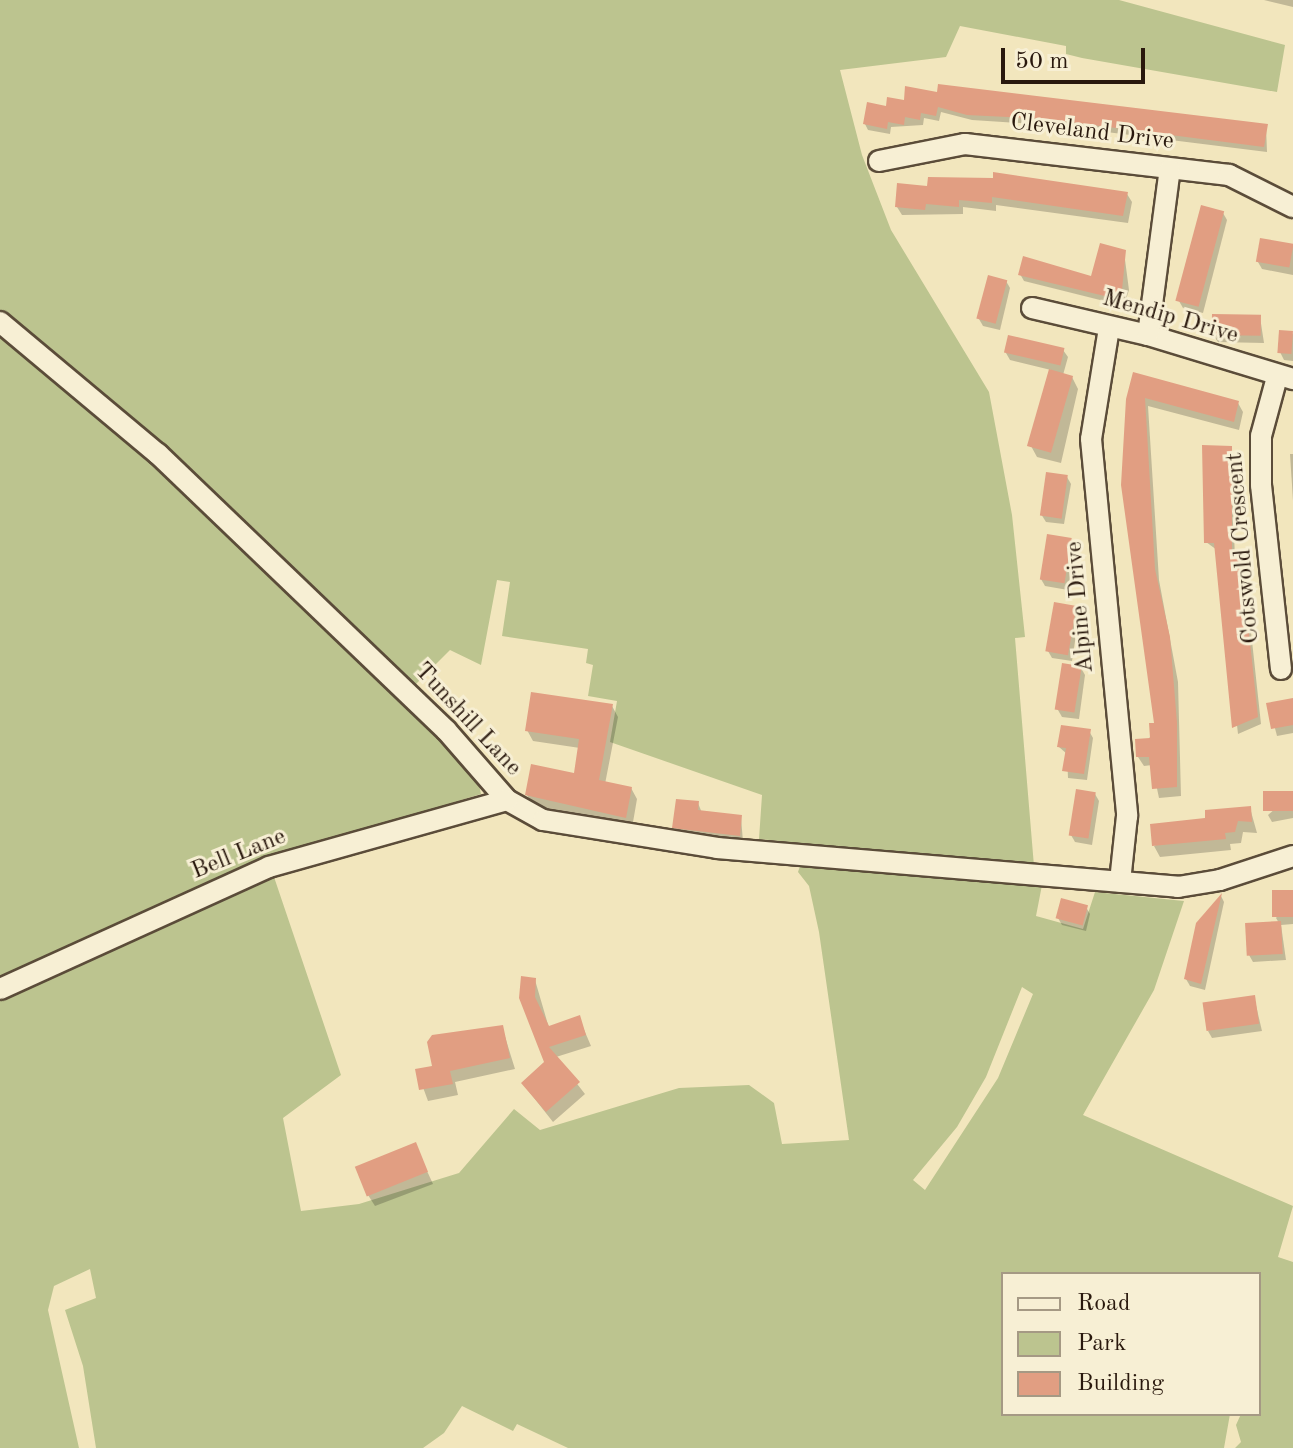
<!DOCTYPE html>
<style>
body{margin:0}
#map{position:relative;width:1293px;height:1448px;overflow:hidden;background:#f2e6bd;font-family:"Old Standard TT",serif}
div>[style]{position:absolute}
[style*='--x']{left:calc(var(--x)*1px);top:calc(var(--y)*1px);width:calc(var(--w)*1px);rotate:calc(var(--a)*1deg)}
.green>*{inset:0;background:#bcc48f}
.shadow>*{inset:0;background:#0003}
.building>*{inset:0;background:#e19e82;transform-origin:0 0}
.roads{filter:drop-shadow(2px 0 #5b4c39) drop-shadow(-2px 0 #5b4c39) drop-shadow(0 2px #5b4c39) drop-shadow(0 -2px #5b4c39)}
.street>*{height:20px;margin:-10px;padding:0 10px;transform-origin:10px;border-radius:10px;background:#f7efd4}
span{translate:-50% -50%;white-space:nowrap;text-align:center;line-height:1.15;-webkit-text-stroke:6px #f7efd4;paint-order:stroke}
.street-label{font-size:24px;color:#29180d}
.legend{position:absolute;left:1001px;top:1272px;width:260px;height:144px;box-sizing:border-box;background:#f7efd4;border:2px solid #a59984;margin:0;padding:10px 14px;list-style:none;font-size:24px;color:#29180d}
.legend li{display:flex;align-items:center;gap:16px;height:40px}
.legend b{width:40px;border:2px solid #a59984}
.scale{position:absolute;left:1001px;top:48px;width:144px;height:36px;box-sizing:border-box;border:4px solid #29180d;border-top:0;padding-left:10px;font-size:24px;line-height:28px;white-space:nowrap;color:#29180d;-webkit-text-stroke:6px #f7efd4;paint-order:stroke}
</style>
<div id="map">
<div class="green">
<i style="clip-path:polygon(0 0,1119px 0,1285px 45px,1277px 92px,1082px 58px,1066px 54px,1066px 46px,960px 26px,946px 57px,840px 70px,862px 155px,891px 230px,989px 392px,1012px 515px,1025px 637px,1015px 638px,1034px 866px,759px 839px,762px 795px,610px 742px,617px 701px,588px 696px,593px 665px,586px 663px,588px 649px,502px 636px,510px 582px,497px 580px,481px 665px,450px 650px,413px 687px,293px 578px,162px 444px,0 310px)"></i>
<i style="clip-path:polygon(0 337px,82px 404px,114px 423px,453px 749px,478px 780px,481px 794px,275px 857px,0 979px)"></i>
<i style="clip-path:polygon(evenodd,802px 860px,1042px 885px,1036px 916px,1083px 929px,1095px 892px,1184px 901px,1154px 990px,1083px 1115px,1293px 1206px,1278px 1257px,1293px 1262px,1293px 1448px,1235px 1448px,1241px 1442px,1236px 1425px,1241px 1414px,1259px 1414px,1259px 1274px,1003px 1274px,1003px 1414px,1230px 1414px,1224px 1448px,568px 1448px,517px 1424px,513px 1431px,462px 1406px,444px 1433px,423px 1448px,96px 1448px,83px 1366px,65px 1310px,96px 1298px,90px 1269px,54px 1286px,48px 1310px,79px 1448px,0 1448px,0 999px,274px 877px,341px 1075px,283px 1118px,301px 1211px,359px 1204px,459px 1173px,514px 1109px,540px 1130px,679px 1088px,749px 1085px,774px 1103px,782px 1144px,849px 1140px,819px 932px,809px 886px,798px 872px,802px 860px,1022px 987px,1033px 994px,998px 1078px,925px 1190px,913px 1180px,957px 1127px,986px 1077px,1022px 987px)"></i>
</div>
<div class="shadow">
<i style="clip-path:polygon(1264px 0,1293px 0,1293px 7px)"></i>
<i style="clip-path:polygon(938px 95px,1266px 126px,1267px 152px,1050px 125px,972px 120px,941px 112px,939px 121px,924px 118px,923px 125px,891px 127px,890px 134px,868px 130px,865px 124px,887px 108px)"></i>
<i style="clip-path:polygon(929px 188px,1127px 194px,1132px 202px,1128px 223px,996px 205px,996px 211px,963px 207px,963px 214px,902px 215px,897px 207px)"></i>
<i style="clip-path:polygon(1223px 213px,1227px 220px,1203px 313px,1183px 308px,1179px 301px)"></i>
<i style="clip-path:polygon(1293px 246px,1293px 275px,1262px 269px,1258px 262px)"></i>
<i style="clip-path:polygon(1124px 252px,1129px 290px,1124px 306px,1024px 281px,1020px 274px,1093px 278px)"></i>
<i style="clip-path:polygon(1006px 281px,1010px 288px,1000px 330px,983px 326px,979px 319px)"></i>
<i style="clip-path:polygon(1260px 317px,1264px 343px,1218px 342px,1213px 335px)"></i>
<i style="clip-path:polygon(1293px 333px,1293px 361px,1284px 360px,1280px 352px)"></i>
<i style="clip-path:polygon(1063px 350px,1068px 357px,1063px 375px,1072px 377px,1078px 389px,1061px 463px,1037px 457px,1031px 446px,1051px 370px,1010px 360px,1006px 353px)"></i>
<i style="clip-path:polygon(1135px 375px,1238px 403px,1243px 412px,1239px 430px,1148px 406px,1159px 580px,1178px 682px,1181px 796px,1159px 798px,1152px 765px,1144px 766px,1138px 757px,1157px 725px)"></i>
<i style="clip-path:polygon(1231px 448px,1235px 560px,1244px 567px,1261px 724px,1238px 734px,1217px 550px,1206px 542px)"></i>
<i style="clip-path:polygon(1290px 454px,1293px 454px,1293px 501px)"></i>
<i style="clip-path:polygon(1067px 477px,1071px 484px,1064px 524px,1046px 522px,1041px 514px)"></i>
<i style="clip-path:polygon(1071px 540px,1075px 547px,1068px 590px,1045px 586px,1041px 579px)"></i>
<i style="clip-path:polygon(1075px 608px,1079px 615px,1072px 661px,1052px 658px,1048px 651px)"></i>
<i style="clip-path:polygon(1081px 668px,1085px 675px,1079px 719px,1062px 717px,1058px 710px)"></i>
<i style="clip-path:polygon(1293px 700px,1293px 733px,1277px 736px,1269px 705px)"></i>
<i style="clip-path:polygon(612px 706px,618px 717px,605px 784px,631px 788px,637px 799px,632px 828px,533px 806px,527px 795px,576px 775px,580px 748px,533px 741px,527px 730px)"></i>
<i style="clip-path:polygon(1089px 731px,1093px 738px,1087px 780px,1068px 778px,1067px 754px,1059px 747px)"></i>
<i style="clip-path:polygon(1293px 793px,1293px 818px,1272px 822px,1268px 815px)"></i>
<i style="clip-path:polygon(1095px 794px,1099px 801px,1092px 845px,1075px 842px,1071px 835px)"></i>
<i style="clip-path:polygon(698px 803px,702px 813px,741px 817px,743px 842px,678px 834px,674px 827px)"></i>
<i style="clip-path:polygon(1250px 808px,1257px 833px,1243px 832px,1241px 843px,1230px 844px,1231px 850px,1160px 857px,1154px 846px,1207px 820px)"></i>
<i style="clip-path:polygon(1293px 894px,1293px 924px,1281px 925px,1286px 960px,1253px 962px,1249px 955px,1279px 923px,1276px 918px)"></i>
<i style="clip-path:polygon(1221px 896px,1224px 902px,1205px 990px,1190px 986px,1186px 979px,1198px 924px)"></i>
<i style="clip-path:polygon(1086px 907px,1090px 914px,1086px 931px,1062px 925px,1058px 918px)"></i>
<i style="clip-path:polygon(535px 980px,549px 1028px,579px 1018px,591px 1046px,556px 1057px,585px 1094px,553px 1122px,523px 1084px,547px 1063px,521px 998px)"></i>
<i style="clip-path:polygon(1254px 997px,1262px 1031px,1212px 1038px,1208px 1031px)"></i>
<i style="clip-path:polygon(502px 1027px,515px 1069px,455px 1082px,458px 1095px,428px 1101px,417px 1071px,435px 1067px)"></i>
<i style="clip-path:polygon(415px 1145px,433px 1184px,375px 1206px,368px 1195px)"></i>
</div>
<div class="building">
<i style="clip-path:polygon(938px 84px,1268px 124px,1264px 147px,1046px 119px,967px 115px,938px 107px,936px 116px,921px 113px,920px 120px,905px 117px,904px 125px,888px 122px,887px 129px,863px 124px,867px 102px,886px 106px,887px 97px,904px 100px,905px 86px,937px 92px)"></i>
<i style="clip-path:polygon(993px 172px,1128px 192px,1123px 216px,992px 197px,992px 203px,959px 200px,959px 207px,926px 204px,925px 210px,895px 207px,897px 183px,927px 186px,928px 177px,993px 178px)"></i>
<i style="left:1201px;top:205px;width:24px;height:99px;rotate:15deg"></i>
<i style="left:1260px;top:238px;width:34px;height:24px;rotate:10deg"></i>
<i style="clip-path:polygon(1100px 243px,1126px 250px,1121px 300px,1018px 275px,1023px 256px,1091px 276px)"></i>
<i style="left:988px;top:275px;width:20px;height:45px;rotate:15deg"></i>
<i style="left:1212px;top:314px;width:49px;height:21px;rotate:1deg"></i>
<i style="left:1279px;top:330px;width:14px;height:23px;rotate:4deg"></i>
<i style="left:1008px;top:335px;width:58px;height:18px;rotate:13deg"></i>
<i style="left:1049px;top:369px;width:25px;height:80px;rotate:16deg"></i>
<i style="clip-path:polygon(1133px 372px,1239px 401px,1234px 422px,1145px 398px,1155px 569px,1170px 637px,1177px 723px,1177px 787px,1152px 789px,1149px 757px,1136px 757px,1135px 739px,1150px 738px,1149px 723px,1154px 723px,1121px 485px,1126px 399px)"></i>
<i style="clip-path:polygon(1202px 445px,1232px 446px,1232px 558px,1241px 558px,1258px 717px,1232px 728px,1214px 543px,1204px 543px)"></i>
<i style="left:1046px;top:472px;width:22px;height:44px;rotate:8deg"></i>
<i style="left:1047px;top:534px;width:25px;height:46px;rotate:9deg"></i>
<i style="left:1054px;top:602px;width:23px;height:50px;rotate:10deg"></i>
<i style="left:1062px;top:663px;width:20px;height:47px;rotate:9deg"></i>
<i style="clip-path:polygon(531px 692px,613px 704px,599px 780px,632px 787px,626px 818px,525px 795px,531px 764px,574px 773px,579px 739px,525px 731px)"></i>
<i style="clip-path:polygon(1293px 698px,1293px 725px,1271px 729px,1266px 703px)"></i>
<i style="clip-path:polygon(1061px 725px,1091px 729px,1084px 774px,1062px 771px,1066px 748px,1057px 747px)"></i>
<i style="left:1076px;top:789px;width:20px;height:47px;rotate:9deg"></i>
<i style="left:1293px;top:791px;width:20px;height:30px;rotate:90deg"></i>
<i style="clip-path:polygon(676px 799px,699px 801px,698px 810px,742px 815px,740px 836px,672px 828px)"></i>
<i style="clip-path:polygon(1251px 806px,1252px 822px,1238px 821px,1235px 832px,1225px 833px,1226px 839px,1152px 846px,1150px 824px,1205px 818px,1205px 810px)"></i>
<i style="left:1293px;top:890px;width:27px;height:21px;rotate:90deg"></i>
<i style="clip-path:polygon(1222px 893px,1201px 984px,1184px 979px,1196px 923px)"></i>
<i style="left:1061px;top:898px;width:28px;height:21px;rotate:15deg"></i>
<i style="left:1281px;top:921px;width:33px;height:36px;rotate:87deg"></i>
<i style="clip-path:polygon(521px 976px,536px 978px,535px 997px,549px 1026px,580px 1015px,586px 1035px,549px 1047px,580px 1082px,546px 1112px,521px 1083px,544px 1062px,519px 998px)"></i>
<i style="left:1255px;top:995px;width:29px;height:53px;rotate:82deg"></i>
<i style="clip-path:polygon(503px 1025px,510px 1058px,450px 1071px,453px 1084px,419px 1090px,415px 1069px,432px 1066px,427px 1042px,432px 1035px)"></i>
<i style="left:416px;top:1142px;width:32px;height:66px;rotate:68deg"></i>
</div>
<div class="roads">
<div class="street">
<i style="--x:879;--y:161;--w:88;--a:-11.2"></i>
<i style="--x:965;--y:144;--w:266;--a:6.7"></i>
<i style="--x:1229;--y:175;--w:72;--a:26.6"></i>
<i style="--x:1032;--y:308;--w:119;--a:13.1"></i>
<i style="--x:1148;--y:335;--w:152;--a:16.9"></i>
<i style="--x:0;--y:322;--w:206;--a:39.9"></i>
<i style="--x:158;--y:454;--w:399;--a:43.8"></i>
<i style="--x:446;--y:730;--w:93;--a:48.9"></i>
<i style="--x:507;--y:800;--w:41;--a:29.1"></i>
<i style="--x:543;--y:820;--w:176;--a:9.1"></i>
<i style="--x:717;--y:848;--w:463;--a:4.8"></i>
<i style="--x:1178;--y:887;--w:43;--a:-9.5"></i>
<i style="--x:1220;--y:880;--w:77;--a:-18.2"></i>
<i style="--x:1109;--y:328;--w:112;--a:99.2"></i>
<i style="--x:1091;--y:439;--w:379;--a:84.5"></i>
<i style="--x:1127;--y:816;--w:66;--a:96.1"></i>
<i style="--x:1148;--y:335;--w:167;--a:-82.5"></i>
<i style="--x:1277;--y:377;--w:61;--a:105.2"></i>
<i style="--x:1261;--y:436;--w:49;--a:90"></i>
<i style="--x:1261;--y:485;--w:185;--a:83.8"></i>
<i style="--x:0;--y:989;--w:295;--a:-24.4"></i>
<i style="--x:269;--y:867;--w:247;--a:-15.7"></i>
</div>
</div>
<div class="street-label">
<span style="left:1092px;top:133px;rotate:7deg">Cleveland Drive</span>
<span style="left:1170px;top:318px;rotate:16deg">Mendip Drive</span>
<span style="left:1244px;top:548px;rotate:-95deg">Cotswold Crescent</span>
<span style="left:1081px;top:607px;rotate:-95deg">Alpine Drive</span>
<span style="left:467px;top:720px;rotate:47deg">Tunshill Lane</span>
<span style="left:239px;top:855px;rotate:-22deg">Bell Lane</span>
</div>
<ul class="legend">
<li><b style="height:10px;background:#f7efd4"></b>Road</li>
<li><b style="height:22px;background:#bcc48f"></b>Park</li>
<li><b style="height:22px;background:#e19e82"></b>Building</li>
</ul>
<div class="scale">50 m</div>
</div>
